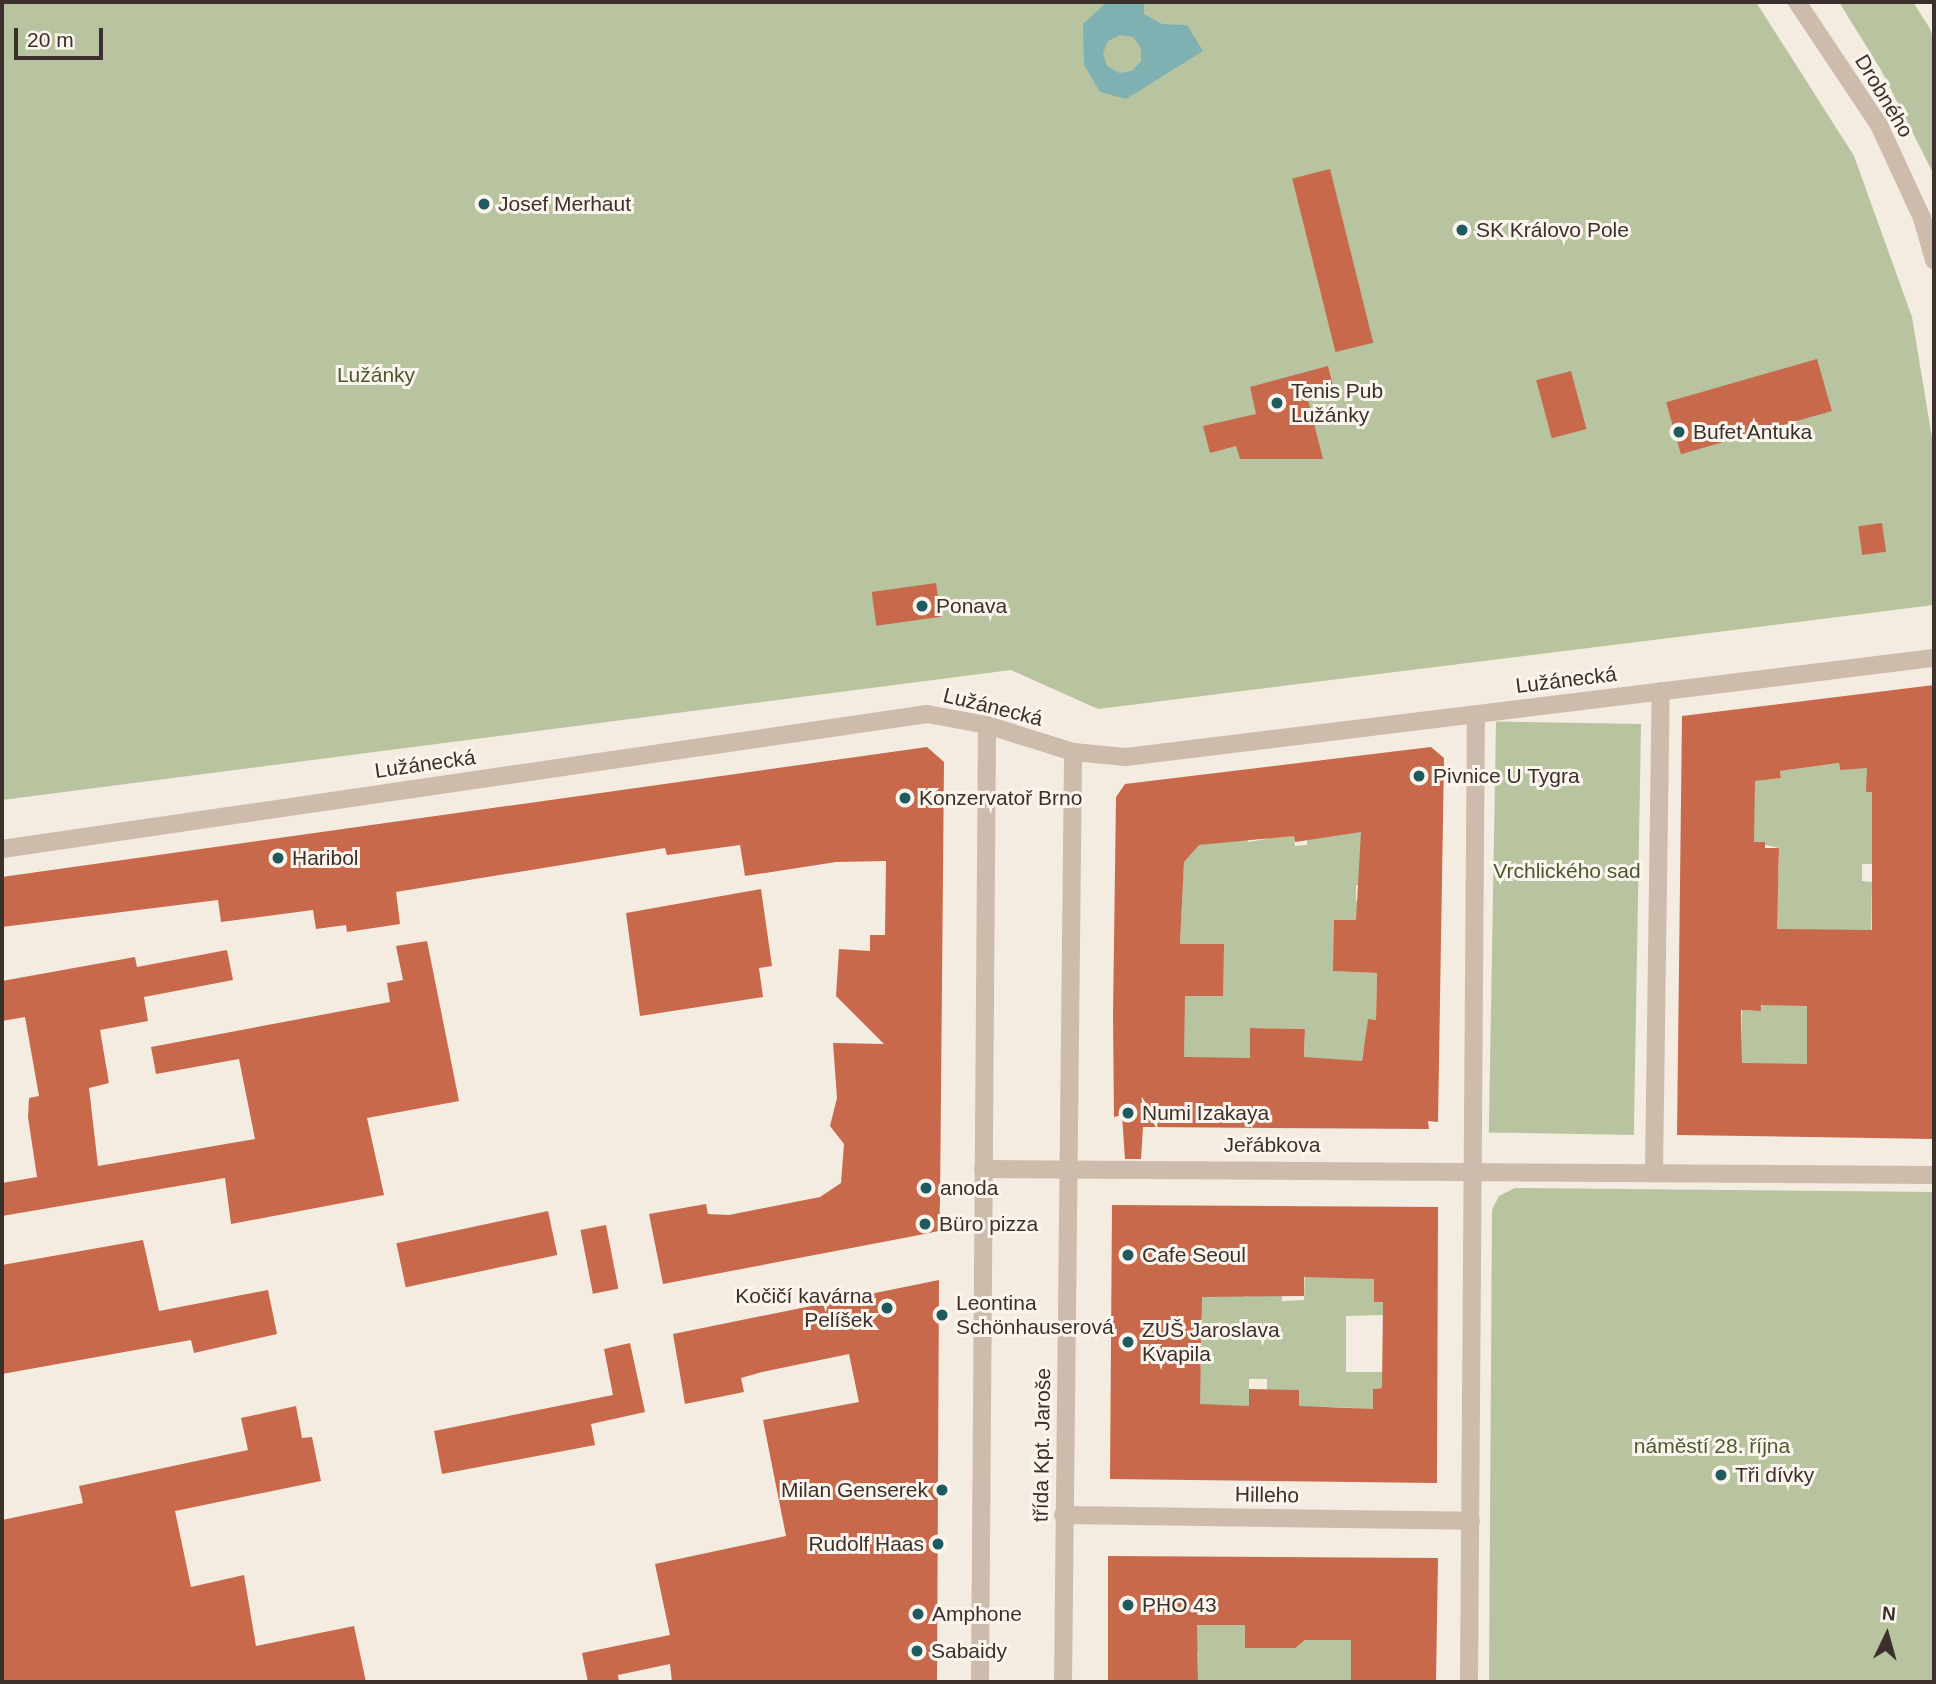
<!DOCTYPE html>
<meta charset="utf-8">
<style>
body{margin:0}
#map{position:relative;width:1936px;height:1684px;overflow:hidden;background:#f4ebe1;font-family:Helvetica,sans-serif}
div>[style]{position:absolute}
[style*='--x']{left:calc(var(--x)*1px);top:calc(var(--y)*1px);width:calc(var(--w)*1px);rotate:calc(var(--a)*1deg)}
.green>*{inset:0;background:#b8c4a0;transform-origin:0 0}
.water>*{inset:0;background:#7fb0b2}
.building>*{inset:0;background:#c8694b;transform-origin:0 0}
.minor>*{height:18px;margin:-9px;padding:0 9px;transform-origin:9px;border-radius:9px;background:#cdbbac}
.dots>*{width:19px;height:19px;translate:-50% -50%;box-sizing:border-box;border:4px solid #fbf5ee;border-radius:50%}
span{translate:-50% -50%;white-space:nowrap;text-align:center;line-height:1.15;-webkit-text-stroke:6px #fbf5ee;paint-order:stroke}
.street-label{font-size:21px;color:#3b302b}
.poi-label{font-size:21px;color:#3b302b}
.left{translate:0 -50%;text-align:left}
.right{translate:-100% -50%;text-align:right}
.park-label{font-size:21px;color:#4a5a2e}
.frame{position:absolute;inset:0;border:4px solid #3b302b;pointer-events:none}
.north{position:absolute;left:1852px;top:1600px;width:70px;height:70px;-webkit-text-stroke:5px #fbf5ee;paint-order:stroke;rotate:5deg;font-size:19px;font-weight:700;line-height:28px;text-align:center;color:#3b302b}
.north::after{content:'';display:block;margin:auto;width:24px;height:32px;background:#3b302b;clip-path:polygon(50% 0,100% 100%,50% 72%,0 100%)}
.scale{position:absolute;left:14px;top:28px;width:89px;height:32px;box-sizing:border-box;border:4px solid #3b302b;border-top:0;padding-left:9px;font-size:21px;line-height:24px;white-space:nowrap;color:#3b302b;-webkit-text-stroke:5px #fbf5ee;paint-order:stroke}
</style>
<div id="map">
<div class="green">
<i style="clip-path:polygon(2px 2px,1756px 2px,1854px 156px,1912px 317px,1933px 444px,1934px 605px,1098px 709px,1011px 670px,2px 800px)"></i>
<i style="clip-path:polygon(1839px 2px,1913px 2px,1929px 27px,1934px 39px,1934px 175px,1881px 70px)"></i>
<i style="left:1641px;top:724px;width:411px;height:145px;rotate:91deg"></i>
<i style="clip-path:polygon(1839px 763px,1840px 770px,1873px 765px,1866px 792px,1872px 792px,1873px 864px,1862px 864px,1862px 881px,1872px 882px,1869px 1069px,1742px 1066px,1742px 1005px,1747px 1005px,1748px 1011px,1761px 1010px,1779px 869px,1779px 848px,1752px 842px,1748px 778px,1781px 778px,1780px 771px)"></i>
<i style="clip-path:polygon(1380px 821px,1361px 885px,1356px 885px,1356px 901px,1378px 901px,1377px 921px,1334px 921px,1334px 971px,1377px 973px,1376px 1020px,1368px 1020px,1366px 1036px,1377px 1051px,1363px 1050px,1362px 1061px,1304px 1063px,1305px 1029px,1251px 1028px,1250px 1063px,1220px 1058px,1184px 1061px,1180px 944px,1184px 859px,1198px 845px,1247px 837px,1248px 842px,1266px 839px,1266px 835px,1294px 832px,1295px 846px,1307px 845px,1307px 840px)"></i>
<i style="clip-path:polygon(1515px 1188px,1934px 1192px,1934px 1682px,1489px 1682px,1492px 1210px,1499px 1196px)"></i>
<i style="clip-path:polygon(1244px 1269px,1244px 1297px,1282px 1293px,1282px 1301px,1304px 1300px,1305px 1270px,1374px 1279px,1374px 1302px,1383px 1302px,1383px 1315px,1346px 1316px,1346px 1372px,1383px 1372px,1382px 1388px,1373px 1389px,1373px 1415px,1356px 1408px,1331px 1407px,1299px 1417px,1299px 1390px,1267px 1392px,1267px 1379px,1249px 1379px,1249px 1416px,1191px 1404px,1201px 1366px,1202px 1317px,1176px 1312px)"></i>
<i style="clip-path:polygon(1245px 1622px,1247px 1648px,1295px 1648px,1299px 1623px,1351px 1634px,1351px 1682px,1198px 1682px,1198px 1652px,1178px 1652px,1178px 1625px)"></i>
</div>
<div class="water">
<i style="clip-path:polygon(evenodd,1107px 2px,1144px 2px,1144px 14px,1162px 24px,1187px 25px,1203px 51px,1126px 99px,1100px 92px,1084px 65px,1083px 24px,1107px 2px,1120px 35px,1133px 37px,1141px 48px,1141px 61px,1132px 71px,1119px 73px,1107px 66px,1103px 53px,1108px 41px,1120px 35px)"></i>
</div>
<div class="building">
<i style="left:1330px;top:169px;width:179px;height:39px;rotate:76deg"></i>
<i style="left:1817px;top:359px;width:54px;height:157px;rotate:74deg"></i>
<i style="clip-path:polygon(1328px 366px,1335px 394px,1308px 400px,1323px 459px,1240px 459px,1236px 446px,1210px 453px,1203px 426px,1256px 414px,1250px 387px)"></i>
<i style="left:1571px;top:371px;width:60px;height:36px;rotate:75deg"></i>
<i style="left:1882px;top:523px;width:29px;height:24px;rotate:82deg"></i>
<i style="left:936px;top:583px;width:34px;height:65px;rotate:82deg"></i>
<i style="clip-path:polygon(evenodd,1934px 685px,1934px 1139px,1677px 1135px,1682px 716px,1934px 685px,1839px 763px,1840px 770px,1867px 768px,1866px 792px,1872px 792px,1872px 930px,1777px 929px,1779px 848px,1765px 848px,1765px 842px,1754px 842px,1755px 781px,1781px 778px,1780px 771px,1839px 763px,1934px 685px,1761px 1005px,1807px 1006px,1807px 1064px,1742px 1063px,1741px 1010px,1761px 1011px,1761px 1005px)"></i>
<i style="clip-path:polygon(927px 747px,944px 762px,940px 1202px,939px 1231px,909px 1237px,663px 1284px,649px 1214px,706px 1204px,708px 1214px,729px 1215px,820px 1197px,841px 1183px,844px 1144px,830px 1126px,837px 1098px,833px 1043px,884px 1044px,836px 996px,839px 949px,870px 951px,870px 935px,885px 935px,886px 861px,836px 862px,745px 876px,740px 845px,667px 855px,665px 848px,396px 892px,400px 924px,347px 932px,346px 925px,316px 929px,313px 910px,221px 922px,218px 900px,2px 927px,2px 877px)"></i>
<i style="clip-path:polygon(evenodd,1431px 747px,1444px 758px,1438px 1122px,1428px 1121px,1429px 1129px,1143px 1127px,1141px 1159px,1125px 1159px,1122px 1115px,1114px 1117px,1113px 1015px,1116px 797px,1125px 784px,1431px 747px,1361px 832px,1356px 920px,1334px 920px,1333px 971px,1377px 973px,1376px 1020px,1368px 1019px,1362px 1061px,1304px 1057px,1305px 1029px,1250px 1028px,1250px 1058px,1184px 1057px,1185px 996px,1223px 996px,1224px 944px,1180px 944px,1184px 862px,1199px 845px,1294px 836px,1295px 842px,1361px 832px)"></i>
<i style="clip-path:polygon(761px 889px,772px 966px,759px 968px,763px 997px,640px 1016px,626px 913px)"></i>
<i style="clip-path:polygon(427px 941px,459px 1101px,367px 1118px,384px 1195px,231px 1224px,225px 1178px,2px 1216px,2px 1183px,37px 1177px,28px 1117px,29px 1098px,39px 1096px,25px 1017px,2px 1021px,2px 981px,135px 957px,137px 967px,227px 950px,233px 980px,144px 997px,148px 1021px,100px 1030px,109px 1083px,89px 1088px,98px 1166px,255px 1139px,239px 1059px,156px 1074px,151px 1047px,390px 1002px,387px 983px,403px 980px,396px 946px)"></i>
<i style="clip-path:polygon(evenodd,1112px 1205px,1438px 1207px,1437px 1483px,1110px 1479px,1112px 1205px,1304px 1277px,1374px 1279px,1374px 1302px,1383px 1302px,1382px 1388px,1373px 1389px,1373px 1409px,1299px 1406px,1299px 1390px,1249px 1389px,1249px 1406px,1200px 1404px,1202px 1297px,1304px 1296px,1304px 1277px)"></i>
<i style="left:548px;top:1211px;width:45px;height:155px;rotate:78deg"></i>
<i style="left:606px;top:1225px;width:65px;height:26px;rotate:79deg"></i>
<i style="clip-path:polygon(143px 1240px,159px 1311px,268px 1290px,277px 1334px,194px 1353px,191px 1340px,2px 1374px,2px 1265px)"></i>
<i style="clip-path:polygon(939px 1280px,937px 1682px,672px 1682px,670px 1664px,618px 1675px,619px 1682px,588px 1682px,582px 1653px,670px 1635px,655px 1564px,786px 1536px,763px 1420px,859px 1402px,849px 1354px,762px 1372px,741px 1378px,744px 1392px,685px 1404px,673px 1334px)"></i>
<i style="clip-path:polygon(630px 1343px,645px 1412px,591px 1424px,595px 1445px,442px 1474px,434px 1431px,613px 1395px,604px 1349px)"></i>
<i style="clip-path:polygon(296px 1406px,302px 1438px,312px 1437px,321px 1481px,175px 1511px,191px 1587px,244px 1575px,256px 1646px,354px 1626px,366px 1682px,2px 1682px,2px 1520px,83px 1503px,79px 1486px,248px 1450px,241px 1418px)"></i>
<i style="clip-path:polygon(1108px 1556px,1438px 1558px,1436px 1682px,1351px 1682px,1351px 1640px,1305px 1640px,1295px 1648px,1245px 1648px,1245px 1625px,1197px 1625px,1198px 1682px,1108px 1682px)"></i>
</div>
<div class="minor">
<i style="--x:1797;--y:2;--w:148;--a:56.3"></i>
<i style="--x:1879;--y:125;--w:102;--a:65.2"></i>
<i style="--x:1922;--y:218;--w:44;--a:74.1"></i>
<i style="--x:2;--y:849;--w:935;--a:-8.3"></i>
<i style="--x:927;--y:714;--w:61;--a:10.4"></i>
<i style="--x:987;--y:725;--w:90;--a:17.4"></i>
<i style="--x:1073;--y:752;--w:53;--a:5.4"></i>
<i style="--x:1126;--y:757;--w:814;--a:-6.99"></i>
<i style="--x:983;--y:1169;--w:951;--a:0.36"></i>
<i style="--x:1654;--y:1170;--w:479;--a:-89.2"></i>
<i style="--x:1063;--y:1515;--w:408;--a:0.8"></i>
<i style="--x:980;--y:1682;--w:957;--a:-89.58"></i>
<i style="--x:1063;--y:1682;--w:930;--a:-89.38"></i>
<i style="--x:1469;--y:1682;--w:968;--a:-89.59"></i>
</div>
<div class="dots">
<i style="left:484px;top:204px;background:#1f5a5e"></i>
<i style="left:1462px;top:230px;background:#1f5a5e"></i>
<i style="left:1277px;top:403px;background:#1f5a5e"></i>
<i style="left:1679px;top:432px;background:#1f5a5e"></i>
<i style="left:922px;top:606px;background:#1f5a5e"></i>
<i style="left:1419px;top:776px;background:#1f5a5e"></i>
<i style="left:905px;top:798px;background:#1f5a5e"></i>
<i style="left:278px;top:858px;background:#1f5a5e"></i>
<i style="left:1128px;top:1113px;background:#1f5a5e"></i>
<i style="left:926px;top:1188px;background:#1f5a5e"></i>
<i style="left:925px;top:1224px;background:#1f5a5e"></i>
<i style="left:1128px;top:1255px;background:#1f5a5e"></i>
<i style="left:887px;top:1308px;background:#1f5a5e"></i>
<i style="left:942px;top:1315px;background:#1f5a5e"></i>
<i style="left:1128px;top:1342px;background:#1f5a5e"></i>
<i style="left:1721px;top:1475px;background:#1f5a5e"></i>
<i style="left:942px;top:1490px;background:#1f5a5e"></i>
<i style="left:938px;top:1544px;background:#1f5a5e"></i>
<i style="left:1128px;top:1605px;background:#1f5a5e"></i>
<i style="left:918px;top:1614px;background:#1f5a5e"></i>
<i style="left:917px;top:1651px;background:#1f5a5e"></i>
</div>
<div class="street-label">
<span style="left:1884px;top:96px;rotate:59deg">Drobného</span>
<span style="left:1566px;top:680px;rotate:-7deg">Lužánecká</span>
<span style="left:993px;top:707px;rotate:14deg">Lužánecká</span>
<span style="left:425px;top:764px;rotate:-8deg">Lužánecká</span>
<span style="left:1272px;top:1145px">Jeřábkova</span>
<span style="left:1042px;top:1445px;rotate:-89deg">třída Kpt. Jaroše</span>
<span style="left:1267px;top:1495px;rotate:1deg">Hilleho</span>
</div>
<div class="poi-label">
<span class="left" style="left:498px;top:204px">Josef Merhaut</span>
<span class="left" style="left:1476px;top:230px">SK Královo Pole</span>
<span class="left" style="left:1291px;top:403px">Tenis Pub<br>Lužánky</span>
<span class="left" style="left:1693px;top:432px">Bufet Antuka</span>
<span class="left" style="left:936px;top:606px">Ponava</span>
<span class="left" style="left:1433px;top:776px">Pivnice U Tygra</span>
<span class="left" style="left:919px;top:798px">Konzervatoř Brno</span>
<span class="left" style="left:292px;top:858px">Haribol</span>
<span class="left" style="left:1142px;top:1113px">Numi Izakaya</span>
<span class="left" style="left:940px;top:1188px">anoda</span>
<span class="left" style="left:939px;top:1224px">Büro pizza</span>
<span class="left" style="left:1142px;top:1255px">Cafe Seoul</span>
<span class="right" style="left:873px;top:1308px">Kočičí kavárna<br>Pelíšek</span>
<span class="left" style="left:956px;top:1315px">Leontina<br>Schönhauserová</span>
<span class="left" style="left:1142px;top:1342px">ZUŠ Jaroslava<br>Kvapila</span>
<span class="left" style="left:1735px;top:1475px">Tři dívky</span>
<span class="right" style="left:928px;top:1490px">Milan Genserek</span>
<span class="right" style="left:924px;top:1544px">Rudolf Haas</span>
<span class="left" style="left:1142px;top:1605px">PHO 43</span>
<span class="left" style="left:932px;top:1614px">Amphone</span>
<span class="left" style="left:931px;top:1651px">Sabaidy</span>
</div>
<div class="park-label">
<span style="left:376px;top:375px">Lužánky</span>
<span style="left:1567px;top:871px">Vrchlického sad</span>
<span style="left:1712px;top:1446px">náměstí 28. října</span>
</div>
<div class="frame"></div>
<div class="north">N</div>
<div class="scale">20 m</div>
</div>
